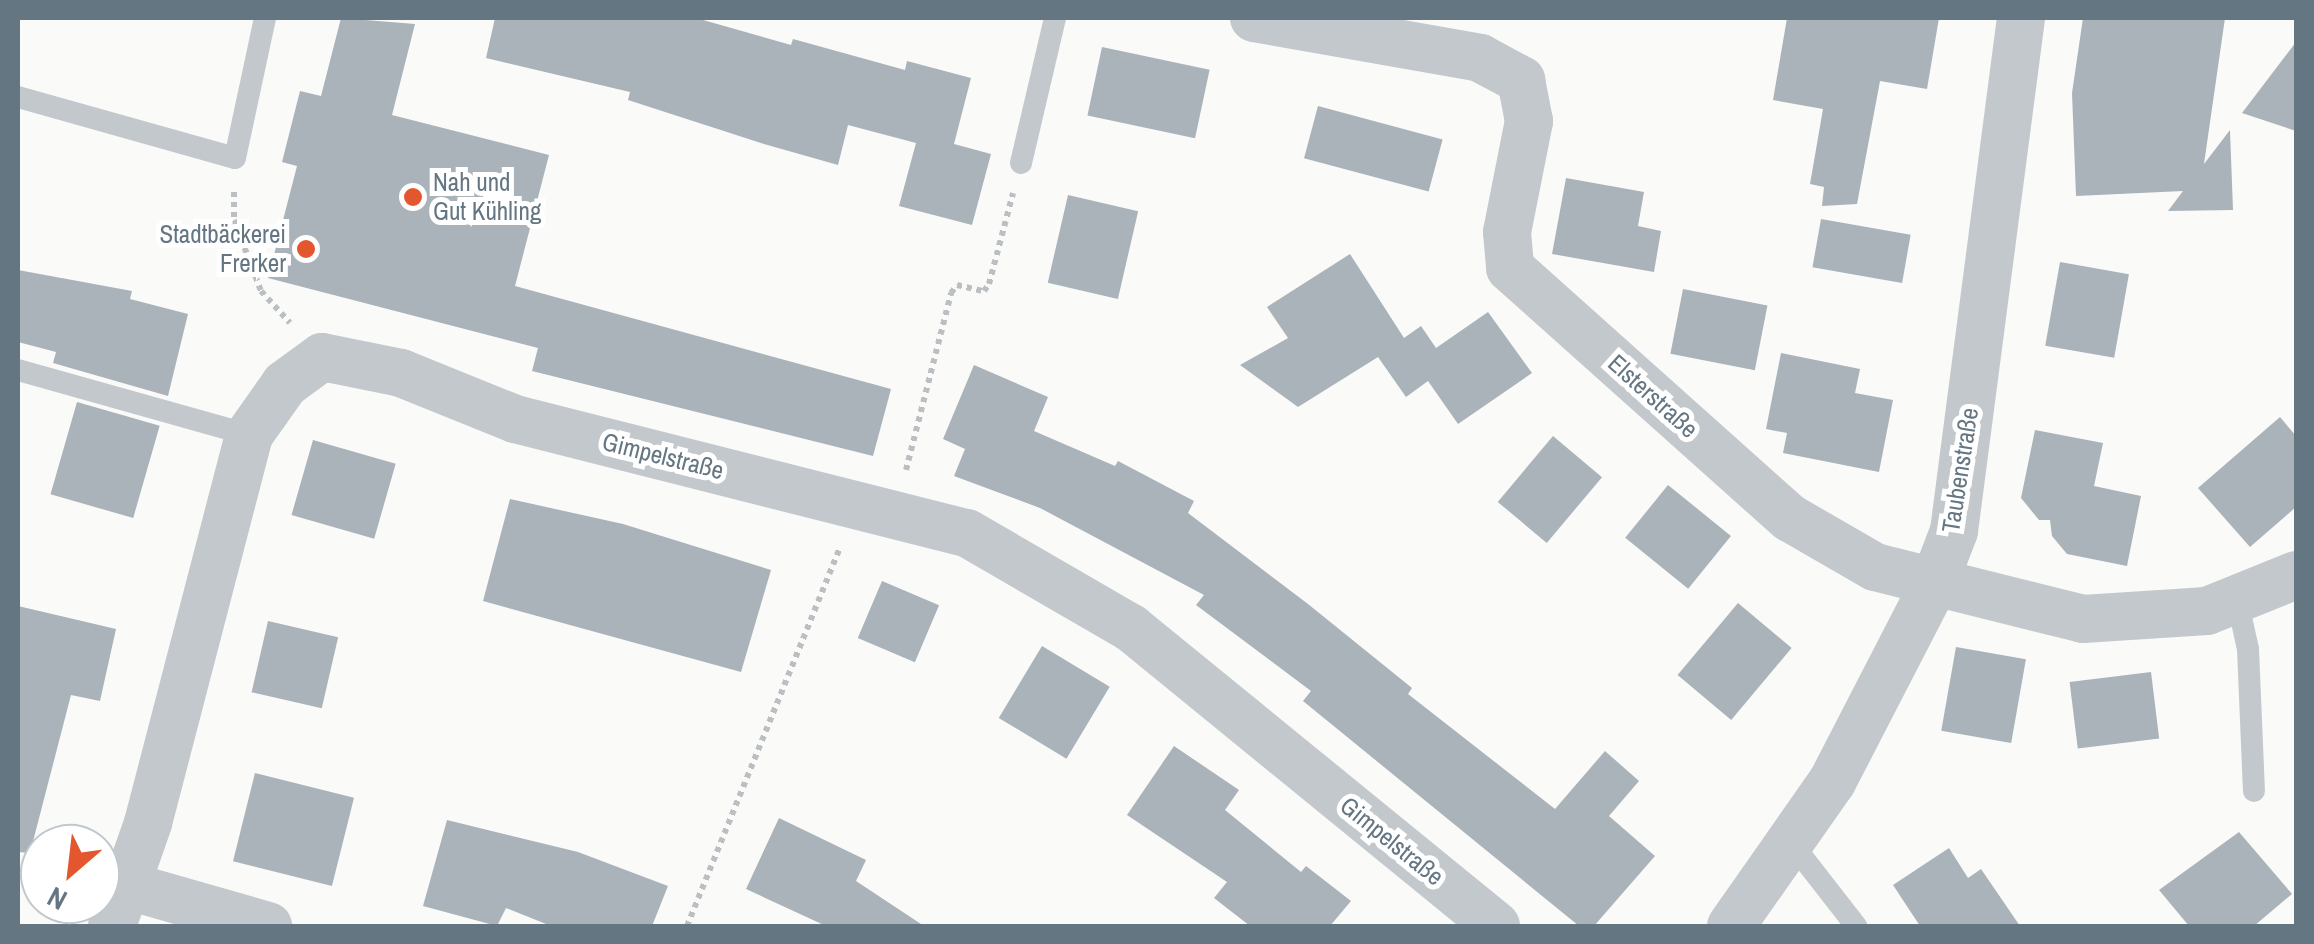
<!DOCTYPE html>
<meta charset="utf-8">
<style>
body{margin:0}
#map{position:relative;width:2314px;height:944px;overflow:hidden;background:#fafaf8;font-family:"Archivo Narrow",sans-serif}
div>[style]{position:absolute}
[style*='--x']{left:calc(var(--x)*1px);top:calc(var(--y)*1px);width:calc(var(--w)*1px);rotate:calc(var(--a)*1deg)}
.building>*{inset:0;background:#aab3b9;transform-origin:0 0}
.path>*{height:6px;margin-top:-3px;transform-origin:0;background:repeating-linear-gradient(90deg,#bbbfc2 0 5px,transparent 0 10px)}
.service>*{height:22px;margin:-11px;padding:0 11px;transform-origin:11px;border-radius:11px;background:#c3c8cc}
.minor>*{height:48px;margin:-24px;padding:0 24px;transform-origin:24px;border-radius:24px;background:#c3c8cc}
.dots>*{width:28px;height:28px;translate:-50% -50%;box-sizing:border-box;border:5px solid #fff;border-radius:50%}
span{translate:-50% -50%;white-space:nowrap;text-align:center;line-height:1.15;-webkit-text-stroke:10px #fff;paint-order:stroke}
.poi-label{font-size:25px;color:#657683}
.left{translate:0 -50%;text-align:left}
.right{translate:-100% -50%;text-align:right}
.street-label{font-size:25px;color:#657683}
.frame{position:absolute;inset:0;border:20px solid #657683;pointer-events:none}
.north{position:absolute;left:20px;top:824px;width:100px;height:100px;box-sizing:border-box;background:#fff;border:2px solid #c1c8cd;border-radius:50%;rotate:208deg;font-size:28px;font-weight:700;line-height:40px;text-align:center;color:#657683}
.north::after{content:'';display:block;margin:auto;width:35px;height:45px;background:#e4572e;clip-path:polygon(50% 0,100% 100%,50% 72%,0 100%)}
</style>
<div id="map">
<div class="building">
<i style="clip-path:polygon(341px 18px,415px 24px,392px 115px,549px 155px,515px 286px,891px 389px,873px 456px,532px 371px,538px 348px,268px 278px,297px 166px,282px 162px,300px 91px,321px 96px)"></i>
<i style="clip-path:polygon(495px 18px,696px 18px,791px 45px,793px 39px,905px 70px,907px 61px,971px 78px,954px 144px,991px 154px,972px 225px,899px 206px,916px 143px,848px 125px,838px 165px,764px 144px,628px 100px,630px 92px,486px 58px)"></i>
<i style="clip-path:polygon(1787px 18px,1939px 18px,1927px 89px,1880px 81px,1857px 204px,1822px 206px,1824px 187px,1810px 184px,1823px 109px,1773px 100px)"></i>
<i style="clip-path:polygon(2083px 18px,2225px 18px,2204px 164px,2230px 130px,2233px 210px,2168px 211px,2183px 191px,2076px 196px,2072px 93px)"></i>
<i style="clip-path:polygon(2296px 42px,2296px 131px,2242px 113px)"></i>
<i style="left:1102px;top:47px;width:110px;height:70px;rotate:12deg"></i>
<i style="left:1318px;top:106px;width:129px;height:54px;rotate:15deg"></i>
<i style="clip-path:polygon(1566px 178px,1644px 192px,1638px 226px,1661px 231px,1654px 272px,1552px 254px)"></i>
<i style="left:1068px;top:195px;width:72px;height:90px;rotate:13deg"></i>
<i style="left:1821px;top:219px;width:91px;height:49px;rotate:10deg"></i>
<i style="clip-path:polygon(1350px 254px,1404px 338px,1421px 326px,1436px 348px,1488px 312px,1532px 373px,1458px 424px,1428px 381px,1406px 397px,1378px 357px,1298px 407px,1240px 365px,1288px 338px,1267px 307px)"></i>
<i style="left:2060px;top:262px;width:70px;height:85px;rotate:10deg"></i>
<i style="clip-path:polygon(18px 270px,132px 291px,130px 299px,188px 314px,168px 396px,53px 363px,56px 352px,18px 342px)"></i>
<i style="left:1683px;top:289px;width:86px;height:66px;rotate:11deg"></i>
<i style="clip-path:polygon(1781px 353px,1860px 369px,1855px 393px,1893px 400px,1879px 472px,1783px 453px,1787px 433px,1766px 429px)"></i>
<i style="clip-path:polygon(974px 365px,1048px 397px,1034px 431px,1115px 466px,1118px 461px,1194px 501px,1188px 513px,1308px 604px,1412px 688px,1408px 694px,1555px 809px,1605px 751px,1639px 781px,1609px 816px,1655px 856px,1594px 926px,1579px 926px,1303px 701px,1311px 691px,1196px 605px,1204px 595px,1040px 508px,954px 476px,965px 449px,943px 439px)"></i>
<i style="left:77px;top:402px;width:86px;height:96px;rotate:16deg"></i>
<i style="clip-path:polygon(2280px 417px,2296px 436px,2296px 507px,2250px 547px,2198px 488px)"></i>
<i style="clip-path:polygon(2035px 430px,2103px 443px,2094px 486px,2141px 496px,2127px 566px,2067px 554px,2052px 536px,2050px 520px,2039px 520px,2021px 498px)"></i>
<i style="left:1553px;top:436px;width:64px;height:86px;rotate:40deg"></i>
<i style="left:313px;top:440px;width:86px;height:78px;rotate:16deg"></i>
<i style="left:1668px;top:485px;width:81px;height:68px;rotate:39deg"></i>
<i style="clip-path:polygon(510px 499px,623px 524px,771px 570px,741px 672px,483px 601px)"></i>
<i style="left:882px;top:581px;width:62px;height:62px;rotate:23deg"></i>
<i style="left:1738px;top:603px;width:70px;height:94px;rotate:40deg"></i>
<i style="clip-path:polygon(18px 606px,116px 629px,100px 701px,71px 695px,30px 853px,18px 852px)"></i>
<i style="left:268px;top:621px;width:72px;height:73px;rotate:13deg"></i>
<i style="left:1042px;top:646px;width:79px;height:84px;rotate:31deg"></i>
<i style="left:1956px;top:647px;width:71px;height:85px;rotate:10deg"></i>
<i style="left:2151px;top:672px;width:67px;height:82px;rotate:83deg"></i>
<i style="clip-path:polygon(1174px 746px,1239px 790px,1225px 810px,1301px 872px,1306px 866px,1351px 901px,1330px 926px,1250px 926px,1214px 898px,1227px 882px,1127px 815px)"></i>
<i style="left:255px;top:773px;width:102px;height:91px;rotate:14deg"></i>
<i style="clip-path:polygon(779px 818px,866px 860px,856px 881px,924px 926px,826px 926px,746px 889px)"></i>
<i style="clip-path:polygon(447px 820px,578px 852px,668px 886px,652px 926px,551px 926px,506px 908px,497px 926px,423px 906px)"></i>
<i style="clip-path:polygon(2239px 832px,2292px 894px,2254px 926px,2189px 926px,2159px 890px)"></i>
<i style="clip-path:polygon(1949px 848px,1968px 878px,1981px 869px,2020px 926px,1920px 926px,1893px 885px)"></i>
</div>
<div class="path">
<i style="--x:234;--y:192;--w:28;--a:90"></i>
<i style="--x:234;--y:220;--w:76;--a:69.2"></i>
<i style="--x:261;--y:291;--w:43;--a:47.8"></i>
<i style="--x:906;--y:470;--w:183;--a:-75.7"></i>
<i style="--x:951;--y:293;--w:10;--a:-53"></i>
<i style="--x:957;--y:285;--w:28;--a:13"></i>
<i style="--x:984;--y:291;--w:9;--a:-54"></i>
<i style="--x:989;--y:284;--w:94;--a:-75.2"></i>
<i style="--x:687;--y:926;--w:409;--a:-68"></i>
</div>
<div class="service">
<i style="--x:18;--y:97;--w:225;--a:15.7"></i>
<i style="--x:235;--y:158;--w:143;--a:-77.9"></i>
<i style="--x:1021;--y:163;--w:149;--a:-76.8"></i>
<i style="--x:18;--y:370;--w:240;--a:15.7"></i>
<i style="--x:2237;--y:599;--w:51;--a:77.6"></i>
<i style="--x:2248;--y:649;--w:142;--a:87.6"></i>
<i style="--x:1793;--y:845;--w:103;--a:52.1"></i>
</div>
<div class="minor">
<i style="--x:1254;--y:18;--w:230;--a:10"></i>
<i style="--x:1480;--y:58;--w:47;--a:28.2"></i>
<i style="--x:1521;--y:80;--w:42;--a:79"></i>
<i style="--x:1529;--y:121;--w:113;--a:101.2"></i>
<i style="--x:1507;--y:232;--w:36;--a:85"></i>
<i style="--x:1510;--y:268;--w:375;--a:41.8"></i>
<i style="--x:1790;--y:518;--w:98;--a:30"></i>
<i style="--x:1875;--y:567;--w:214;--a:14"></i>
<i style="--x:2083;--y:619;--w:124;--a:-3.7"></i>
<i style="--x:2207;--y:611;--w:96;--a:-22"></i>
<i style="--x:125;--y:885;--w:149;--a:16"></i>
<i style="--x:112;--y:926;--w:109;--a:-70.7"></i>
<i style="--x:148;--y:823;--w:401;--a:-75.4"></i>
<i style="--x:249;--y:435;--w:62;--a:-54.8"></i>
<i style="--x:285;--y:384;--w:46;--a:-36.1"></i>
<i style="--x:322;--y:357;--w:81;--a:11.4"></i>
<i style="--x:401;--y:373;--w:123;--a:22"></i>
<i style="--x:515;--y:419;--w:466;--a:14.2"></i>
<i style="--x:967;--y:533;--w:190;--a:30.1"></i>
<i style="--x:1131;--y:628;--w:471;--a:39.2"></i>
<i style="--x:1731;--y:926;--w:176;--a:-55"></i>
<i style="--x:1832;--y:782;--w:220;--a:-62.7"></i>
<i style="--x:1933;--y:586;--w:59;--a:-69.1"></i>
<i style="--x:1954;--y:531;--w:517;--a:-82.56"></i>
</div>
<div class="dots">
<i style="left:413px;top:197px;background:#e4572e"></i>
<i style="left:306px;top:249px;background:#e4572e"></i>
</div>
<div class="poi-label">
<span class="left" style="left:433px;top:197px">Nah und<br>Gut Kühling</span>
<span class="right" style="left:286px;top:249px">Stadtbäckerei<br>Frerker</span>
</div>
<div class="street-label">
<span style="left:1653px;top:396px;rotate:42deg">Elsterstraße</span>
<span style="left:663px;top:456px;rotate:14deg">Gimpelstraße</span>
<span style="left:1960px;top:470px;rotate:-81deg">Taubenstraße</span>
<span style="left:1392px;top:841px;rotate:39deg">Gimpelstraße</span>
</div>
<div class="frame"></div>
<div class="north">N</div>
</div>
